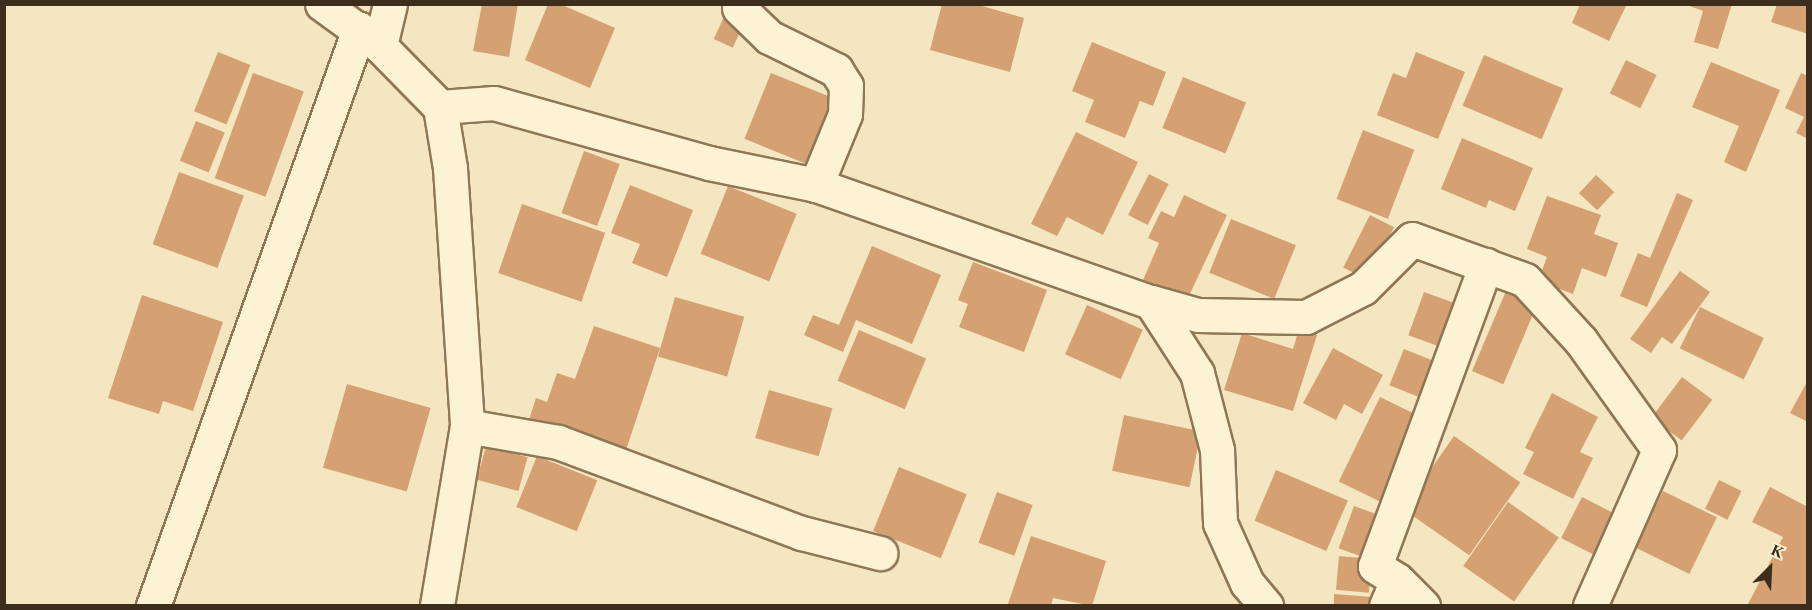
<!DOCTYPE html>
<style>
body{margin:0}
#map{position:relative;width:1812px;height:610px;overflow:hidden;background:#f3e6c0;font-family:Spectral,serif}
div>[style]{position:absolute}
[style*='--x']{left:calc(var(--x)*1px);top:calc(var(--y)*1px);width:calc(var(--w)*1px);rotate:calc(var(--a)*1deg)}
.building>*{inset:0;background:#d5a172;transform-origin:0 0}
.roads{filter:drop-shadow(2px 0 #8f7756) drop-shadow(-2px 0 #8f7756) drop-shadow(0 2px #8f7756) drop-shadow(0 -2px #8f7756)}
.minor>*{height:33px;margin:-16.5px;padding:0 16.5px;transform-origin:16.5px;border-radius:16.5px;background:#fcf3d5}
span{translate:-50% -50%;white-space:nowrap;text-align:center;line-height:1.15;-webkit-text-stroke:4.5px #f9f0d1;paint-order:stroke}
.frame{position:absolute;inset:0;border:6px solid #3c2d1c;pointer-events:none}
.north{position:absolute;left:1740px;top:538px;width:60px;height:60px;-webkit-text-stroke:4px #f9f0d1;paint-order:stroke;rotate:24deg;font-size:16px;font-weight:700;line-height:24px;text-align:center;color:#3c2d1c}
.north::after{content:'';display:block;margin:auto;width:21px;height:27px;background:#3c2d1c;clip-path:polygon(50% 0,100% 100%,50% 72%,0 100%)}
</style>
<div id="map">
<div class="building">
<i style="clip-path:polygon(482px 4px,518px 4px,509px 57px,473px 51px)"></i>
<i style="clip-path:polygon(548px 4px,560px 4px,615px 28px,590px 88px,525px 60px)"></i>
<i style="clip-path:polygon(942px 4px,975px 4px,1024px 18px,1010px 72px,930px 50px)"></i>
<i style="clip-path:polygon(1580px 4px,1627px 4px,1609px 41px,1572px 23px)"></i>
<i style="clip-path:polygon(1732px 4px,1718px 49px,1694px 42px,1703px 11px,1684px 4px)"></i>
<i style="clip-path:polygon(1777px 4px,1808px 4px,1808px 34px,1771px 22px)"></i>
<i style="left:723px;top:19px;width:21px;height:22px;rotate:25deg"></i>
<i style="clip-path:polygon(1092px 42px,1166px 72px,1153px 106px,1140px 101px,1125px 138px,1085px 122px,1094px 100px,1072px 91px)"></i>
<i style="left:218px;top:52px;width:35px;height:64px;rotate:22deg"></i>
<i style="clip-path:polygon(1416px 52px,1465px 72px,1438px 139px,1377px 115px,1393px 73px,1406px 78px)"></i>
<i style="left:1484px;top:55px;width:86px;height:55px;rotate:23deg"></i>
<i style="left:1626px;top:60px;width:34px;height:37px;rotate:26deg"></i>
<i style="clip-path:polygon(1711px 62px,1780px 90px,1746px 172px,1724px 162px,1739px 126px,1692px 107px)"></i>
<i style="left:253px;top:73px;width:54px;height:112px;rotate:20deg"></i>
<i style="left:771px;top:73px;width:67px;height:71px;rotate:22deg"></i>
<i style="clip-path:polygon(1801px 73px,1808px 76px,1808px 139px,1796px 133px,1804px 117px,1785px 108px)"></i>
<i style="left:1183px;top:77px;width:68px;height:55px;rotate:22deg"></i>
<i style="left:196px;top:121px;width:31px;height:43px;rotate:22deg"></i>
<i style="left:1363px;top:130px;width:55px;height:74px;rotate:21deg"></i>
<i style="clip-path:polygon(1076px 132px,1138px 162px,1103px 235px,1067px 217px,1057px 236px,1031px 224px)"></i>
<i style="clip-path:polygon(1462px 138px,1533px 168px,1515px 211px,1489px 200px,1486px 208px,1441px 189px)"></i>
<i style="left:584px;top:151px;width:38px;height:66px;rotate:20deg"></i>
<i style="left:179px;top:172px;width:69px;height:77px;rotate:20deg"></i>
<i style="left:1149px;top:174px;width:22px;height:46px;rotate:27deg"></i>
<i style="left:1596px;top:175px;width:25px;height:25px;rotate:43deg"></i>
<i style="clip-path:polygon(630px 185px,693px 210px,667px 277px,632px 263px,640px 244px,611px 233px)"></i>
<i style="left:728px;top:186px;width:74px;height:73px;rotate:22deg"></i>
<i style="clip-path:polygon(1677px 193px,1693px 200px,1647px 307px,1620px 296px,1638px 253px,1650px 258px)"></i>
<i style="clip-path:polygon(1184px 195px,1227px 215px,1187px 300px,1143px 280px,1159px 243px,1148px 238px,1161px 211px,1174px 217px)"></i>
<i style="clip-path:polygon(1547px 196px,1601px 215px,1594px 234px,1618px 243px,1606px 277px,1582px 268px,1573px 294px,1538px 281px,1547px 257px,1527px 249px)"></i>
<i style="left:522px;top:204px;width:88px;height:73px;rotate:19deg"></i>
<i style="left:1370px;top:215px;width:27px;height:59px;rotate:27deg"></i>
<i style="left:1231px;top:219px;width:70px;height:58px;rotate:22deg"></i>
<i style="clip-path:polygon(872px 246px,941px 275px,912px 344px,856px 320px,843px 352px,804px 335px,813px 315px,839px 325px)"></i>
<i style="clip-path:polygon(973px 262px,1047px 290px,1024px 352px,959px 327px,968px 304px,958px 300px)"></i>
<i style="clip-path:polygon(1680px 271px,1710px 292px,1672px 344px,1662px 337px,1651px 353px,1630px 339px)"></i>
<i style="left:1506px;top:291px;width:34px;height:87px;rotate:23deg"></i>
<i style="left:1424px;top:292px;width:44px;height:46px;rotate:20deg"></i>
<i style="clip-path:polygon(142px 295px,223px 322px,193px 411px,163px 401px,159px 414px,108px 398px)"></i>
<i style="left:675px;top:297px;width:72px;height:62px;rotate:16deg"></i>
<i style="left:1087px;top:305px;width:61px;height:54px;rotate:24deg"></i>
<i style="left:1700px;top:307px;width:71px;height:46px;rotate:26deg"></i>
<i style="clip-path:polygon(594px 326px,660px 348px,625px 453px,529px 420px,536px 398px,547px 402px,557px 373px,575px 379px)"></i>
<i style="clip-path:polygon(1299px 329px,1317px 335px,1293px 411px,1224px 390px,1242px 333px,1293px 349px)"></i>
<i style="left:859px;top:330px;width:73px;height:55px;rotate:23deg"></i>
<i style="clip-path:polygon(1333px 348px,1383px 375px,1362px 414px,1344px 404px,1336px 420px,1303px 403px)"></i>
<i style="left:1404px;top:349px;width:31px;height:39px;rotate:22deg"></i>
<i style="left:1682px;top:377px;width:38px;height:51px;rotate:37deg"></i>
<i style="clip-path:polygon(1808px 380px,1808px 422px,1790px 413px)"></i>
<i style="left:347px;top:384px;width:87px;height:87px;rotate:16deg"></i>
<i style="left:769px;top:390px;width:66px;height:50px;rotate:16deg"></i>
<i style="clip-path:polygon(1552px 393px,1598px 417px,1580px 452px,1593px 458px,1573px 499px,1523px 474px,1534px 452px,1525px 448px)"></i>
<i style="left:1380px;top:397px;width:49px;height:94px;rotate:26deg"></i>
<i style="left:1124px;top:415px;width:79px;height:57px;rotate:12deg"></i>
<i style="left:1454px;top:436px;width:81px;height:89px;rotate:35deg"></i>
<i style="left:486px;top:446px;width:43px;height:35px;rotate:15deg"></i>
<i style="left:537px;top:456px;width:65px;height:55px;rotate:22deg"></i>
<i style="left:899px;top:467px;width:73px;height:69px;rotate:22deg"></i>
<i style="left:1276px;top:470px;width:78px;height:55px;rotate:23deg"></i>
<i style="left:1719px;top:480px;width:25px;height:32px;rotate:26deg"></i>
<i style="clip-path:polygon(1770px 487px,1808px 507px,1808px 606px,1747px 606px,1783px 537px,1752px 522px)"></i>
<i style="left:1663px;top:491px;width:60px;height:63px;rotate:26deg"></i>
<i style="left:997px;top:492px;width:38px;height:54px;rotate:20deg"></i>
<i style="left:1582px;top:497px;width:39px;height:46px;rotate:27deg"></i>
<i style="left:1508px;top:502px;width:62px;height:78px;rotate:35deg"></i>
<i style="left:1354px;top:506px;width:30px;height:45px;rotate:20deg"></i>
<i style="clip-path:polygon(1031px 536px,1106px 561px,1092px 606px,1053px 598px,1051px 606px,1008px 604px)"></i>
<i style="left:1339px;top:556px;width:33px;height:34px;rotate:5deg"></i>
<i style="clip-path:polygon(1334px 594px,1372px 597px,1372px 606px,1334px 606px)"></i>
</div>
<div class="roads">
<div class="minor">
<i style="--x:322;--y:4;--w:72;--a:35.9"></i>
<i style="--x:380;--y:46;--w:86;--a:45.5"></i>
<i style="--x:440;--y:107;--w:62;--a:80.7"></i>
<i style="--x:450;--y:168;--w:259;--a:86.2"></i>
<i style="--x:467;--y:426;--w:182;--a:99.5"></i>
<i style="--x:739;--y:8;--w:42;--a:44"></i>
<i style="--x:769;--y:37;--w:75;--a:26.2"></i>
<i style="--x:836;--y:70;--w:19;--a:58"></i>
<i style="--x:846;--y:86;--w:28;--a:92"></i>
<i style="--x:845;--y:114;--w:77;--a:112.2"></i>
<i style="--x:380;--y:46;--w:43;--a:-76.6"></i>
<i style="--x:440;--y:107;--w:54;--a:-4.2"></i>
<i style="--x:494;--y:103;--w:223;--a:15.6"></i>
<i style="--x:709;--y:163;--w:109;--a:11.6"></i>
<i style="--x:816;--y:185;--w:355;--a:19.3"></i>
<i style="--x:1151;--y:302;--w:85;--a:57.1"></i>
<i style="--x:1197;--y:373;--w:80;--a:75.4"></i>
<i style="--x:1217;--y:450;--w:73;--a:87.6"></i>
<i style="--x:1220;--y:523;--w:66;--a:65.8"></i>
<i style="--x:1247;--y:583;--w:30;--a:50"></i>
<i style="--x:1151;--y:302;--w:49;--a:15.5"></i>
<i style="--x:1198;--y:315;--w:108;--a:1.1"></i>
<i style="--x:1306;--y:317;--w:64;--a:-27"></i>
<i style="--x:1363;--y:288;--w:69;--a:-45"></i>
<i style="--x:1412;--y:239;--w:120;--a:19.9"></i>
<i style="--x:1525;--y:280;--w:83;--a:47.4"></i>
<i style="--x:1581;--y:341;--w:134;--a:54.4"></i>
<i style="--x:1659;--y:450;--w:171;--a:113.9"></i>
<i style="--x:467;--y:426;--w:92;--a:10"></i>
<i style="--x:558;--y:442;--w:260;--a:20.5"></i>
<i style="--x:802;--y:533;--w:81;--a:14.4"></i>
<i style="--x:1397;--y:580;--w:37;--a:45"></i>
<i style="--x:153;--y:606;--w:613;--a:-70.35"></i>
<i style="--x:1386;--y:606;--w:28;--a:-67"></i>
<i style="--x:1397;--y:580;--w:26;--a:-148"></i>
<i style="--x:1375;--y:566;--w:321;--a:-69.8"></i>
</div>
</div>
<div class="frame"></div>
<div class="north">K</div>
</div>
